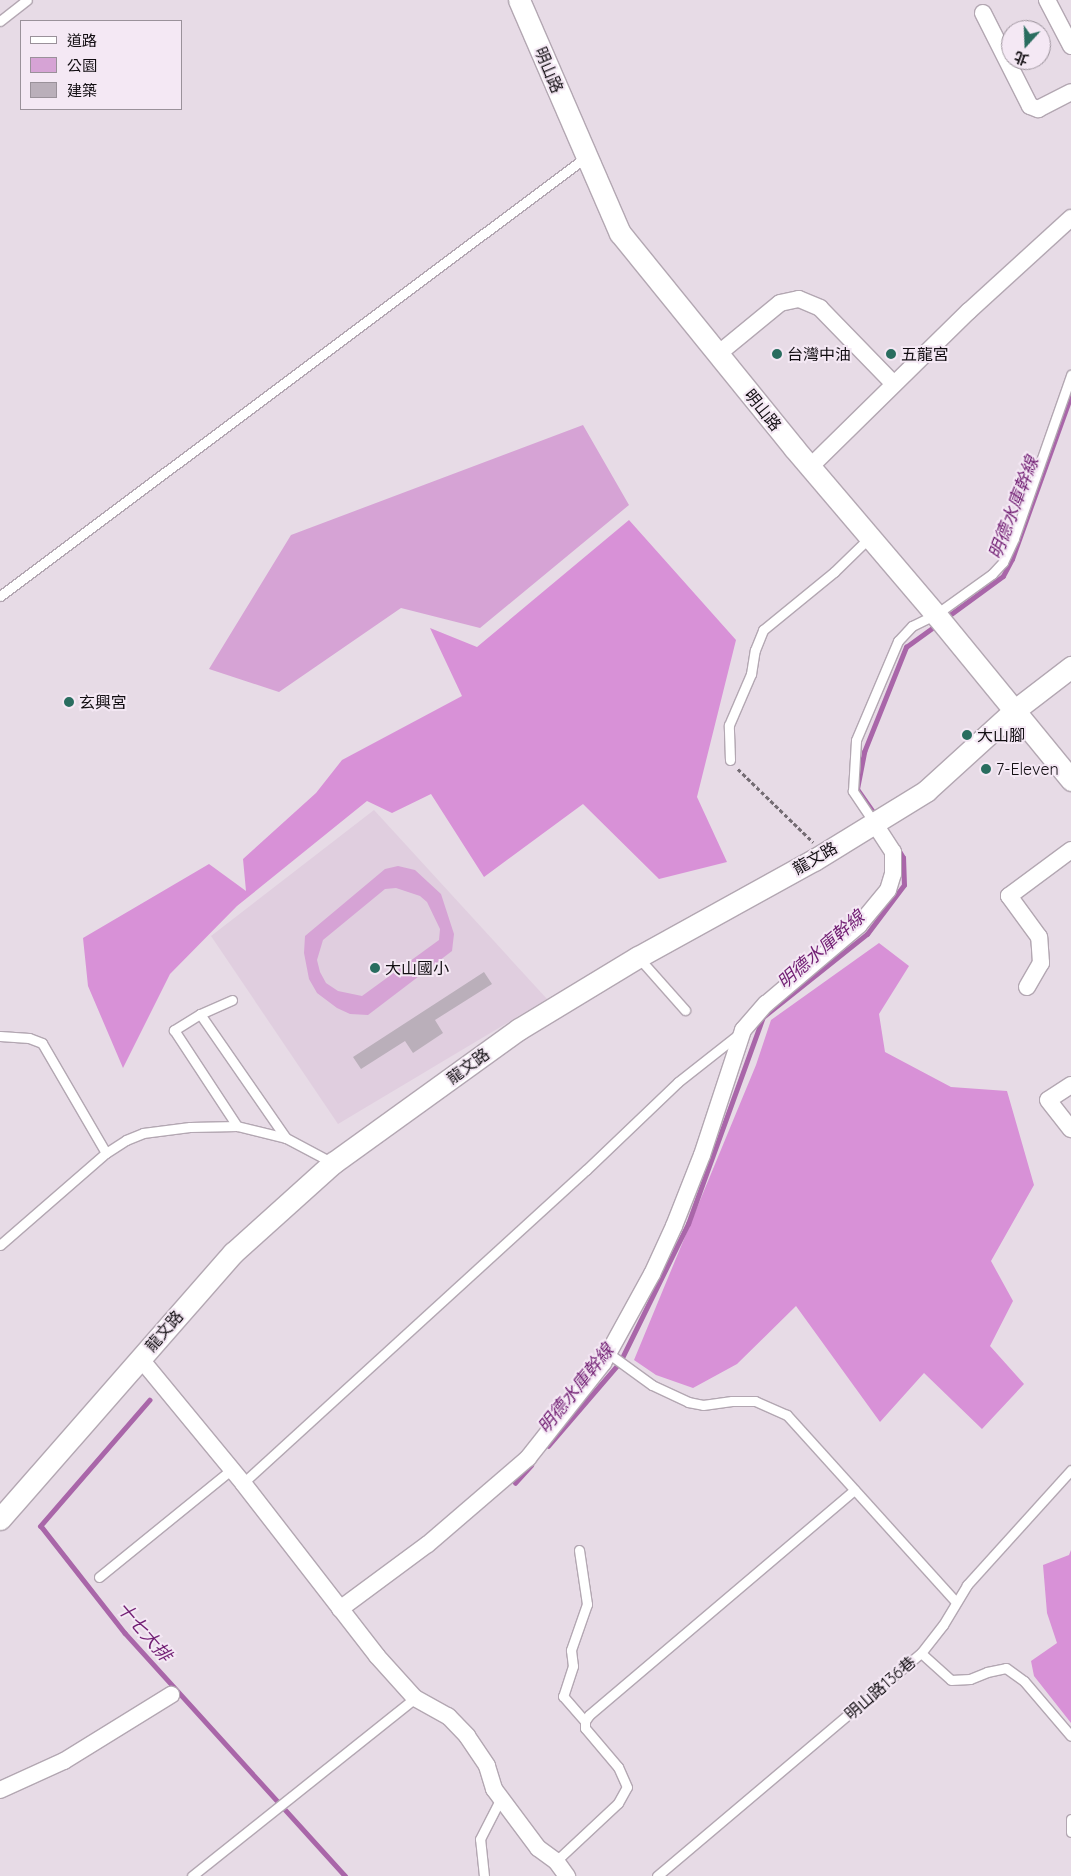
<!DOCTYPE html>
<meta charset="utf-8">
<style>
body{margin:0}
#map{position:relative;width:1071px;height:1876px;overflow:hidden;background:#e7dbe6;font-family:Quicksand,"Noto Sans TC",sans-serif}
div>[style]{position:absolute}
[style*='--x']{left:calc(var(--x)*1px);top:calc(var(--y)*1px);width:calc(var(--w)*1px);rotate:calc(var(--a)*1deg)}
.built>*{inset:0;background:#e0cedf}
.green>*{inset:0;background:#d6a3d5}
.forest>*{inset:0;background:#d891d7}
.stream>*{height:4.5px;margin:-2.25px;padding:0 2.25px;transform-origin:2.25px;border-radius:2.25px;background:#a966a9}
.building>*{inset:0;background:#baafba}
.path>*{height:2.5px;margin-top:-1.25px;transform-origin:0;background:repeating-linear-gradient(90deg,#746c73 0 4px,transparent 0 6.5px)}
.roads{filter:drop-shadow(1px 0 #b3a7b2) drop-shadow(-1px 0 #b3a7b2) drop-shadow(0 1px #b3a7b2) drop-shadow(0 -1px #b3a7b2)}
.service>*{height:9px;margin:-4.5px;padding:0 4.5px;transform-origin:4.5px;border-radius:4.5px;background:#fff}
.minor>*{height:16px;margin:-8px;padding:0 8px;transform-origin:8px;border-radius:8px;background:#fff}
.tertiary>*{height:21px;margin:-10.5px;padding:0 10.5px;transform-origin:10.5px;border-radius:10.5px;background:#fff}
.dots>*{width:14px;height:14px;translate:-50% -50%;box-sizing:border-box;border:2px solid #f4e8f4;border-radius:50%}
span{translate:-50% -50%;white-space:nowrap;text-align:center;line-height:1.15;-webkit-text-stroke:4px #f4e8f4;paint-order:stroke}
.street-label{font-size:16px;color:#120e12}
.poi-label{font-size:16px;color:#120e12}
.left{translate:0 -50%;text-align:left}
.water-label{font-size:18px;color:#711e73;font-style:italic}
.legend{position:absolute;left:20px;top:20px;width:162px;height:90px;box-sizing:border-box;background:#f4e8f4;border:1px solid #9a919a;margin:0;padding:6px 9px;list-style:none;font-size:15px;color:#120e12}
.legend li{display:flex;align-items:center;gap:10px;height:25px}
.legend b{width:25px;border:1px solid #9a919a}
.north{position:absolute;left:1001px;top:20px;width:50px;height:50px;box-sizing:border-box;background:#f4e8f4;border:1px solid #9a919a;border-radius:50%;rotate:200deg;font-size:14px;font-weight:700;line-height:20px;text-align:center;color:#120e12}
.north::after{content:'';display:block;margin:auto;width:18px;height:22px;background:#296d5f;clip-path:polygon(50% 0,100% 100%,50% 72%,0 100%)}
</style>
<div id="map">
<div class="built">
<i style="clip-path:polygon(374px 810px,547px 999px,338px 1124px,211px 936px)"></i>
</div>
<div class="green">
<i style="clip-path:polygon(583px 425px,629px 505px,480px 628px,401px 608px,279px 692px,209px 669px,291px 535px)"></i>
<i style="clip-path:polygon(evenodd,398px 866px,415px 870px,441px 894px,454px 934px,452px 951px,368px 1015px,350px 1014px,337px 1008px,317px 993px,309px 979px,304px 953px,305px 936px,385px 869px,398px 866px,396px 888px,420px 896px,427px 902px,440px 929px,439px 940px,362px 996px,338px 991px,326px 983px,320px 972px,317px 960px,323px 940px,385px 889px,396px 888px)"></i>
</div>
<div class="forest">
<i style="clip-path:polygon(629px 520px,736px 640px,697px 797px,727px 862px,659px 879px,583px 804px,484px 877px,431px 794px,392px 813px,367px 801px,237px 906px,170px 974px,123px 1068px,88px 986px,83px 938px,209px 864px,246px 891px,243px 859px,316px 793px,342px 760px,462px 696px,430px 628px,477px 647px)"></i>
<i style="clip-path:polygon(879px 943px,909px 966px,879px 1014px,885px 1052px,951px 1087px,1007px 1091px,1034px 1185px,991px 1261px,1013px 1301px,990px 1346px,1024px 1384px,982px 1429px,924px 1373px,880px 1422px,796px 1306px,737px 1364px,693px 1388px,656px 1375px,634px 1360px,756px 1065px,771px 1020px)"></i>
<i style="clip-path:polygon(1071px 1550px,1071px 1723px,1034px 1676px,1031px 1661px,1057px 1643px,1047px 1613px,1043px 1565px,1069px 1555px)"></i>
</div>
<div class="stream">
<i style="--x:947;--y:617;--w:69;--a:-36.2"></i>
<i style="--x:1003;--y:576;--w:19;--a:-62"></i>
<i style="--x:1012;--y:559;--w:174;--a:-70.2"></i>
<i style="--x:875;--y:815;--w:32;--a:-125"></i>
<i style="--x:857;--y:789;--w:38;--a:-79"></i>
<i style="--x:864;--y:752;--w:113;--a:-68.2"></i>
<i style="--x:906;--y:647;--w:37;--a:-36"></i>
<i style="--x:150;--y:1400;--w:167;--a:130.9"></i>
<i style="--x:41;--y:1526;--w:136;--a:51.9"></i>
<i style="--x:125;--y:1633;--w:328;--a:47.8"></i>
<i style="--x:548;--y:1446;--w:111;--a:-49.4"></i>
<i style="--x:620;--y:1362;--w:154;--a:-63.8"></i>
<i style="--x:688;--y:1224;--w:220;--a:-70.1"></i>
<i style="--x:763;--y:1017;--w:133;--a:-38.6"></i>
<i style="--x:867;--y:934;--w:61;--a:-52.9"></i>
<i style="--x:904;--y:885;--w:27;--a:-92"></i>
<i style="--x:903;--y:858;--w:8;--a:-120"></i>
<i style="--x:515;--y:1483;--w:24;--a:-48"></i>
</div>
<div class="building">
<i style="clip-path:polygon(484px 972px,492px 984px,435px 1020px,443px 1033px,413px 1053px,405px 1041px,361px 1069px,353px 1057px)"></i>
</div>
<div class="path">
<i style="--x:738;--y:769;--w:105;--a:44.2"></i>
</div>
<div class="roads">
<div class="service">
<i style="--x:0;--y:21;--w:34;--a:-38"></i>
<i style="--x:0;--y:596;--w:732;--a:-36.84"></i>
<i style="--x:730;--y:760;--w:35;--a:-92"></i>
<i style="--x:729;--y:725;--w:56;--a:-66.7"></i>
<i style="--x:751;--y:674;--w:24;--a:-81"></i>
<i style="--x:755;--y:650;--w:22;--a:-68"></i>
<i style="--x:763;--y:630;--w:92;--a:-39.2"></i>
<i style="--x:834;--y:572;--w:50;--a:-44.2"></i>
<i style="--x:875;--y:824;--w:40;--a:-124"></i>
<i style="--x:853;--y:791;--w:51;--a:-86.6"></i>
<i style="--x:856;--y:740;--w:108;--a:-67"></i>
<i style="--x:898;--y:641;--w:21;--a:-47"></i>
<i style="--x:912;--y:626;--w:25;--a:-26"></i>
<i style="--x:935;--y:615;--w:70;--a:-35.7"></i>
<i style="--x:992;--y:574;--w:16;--a:-47"></i>
<i style="--x:1003;--y:562;--w:26;--a:-65"></i>
<i style="--x:1014;--y:538;--w:173;--a:-70.7"></i>
<i style="--x:638;--y:957;--w:71;--a:48.4"></i>
<i style="--x:232;--y:1000;--w:35;--a:156"></i>
<i style="--x:200;--y:1014;--w:31;--a:148"></i>
<i style="--x:174;--y:1030;--w:115;--a:56.7"></i>
<i style="--x:200;--y:1014;--w:151;--a:55.3"></i>
<i style="--x:0;--y:1036;--w:29;--a:4"></i>
<i style="--x:29;--y:1038;--w:14;--a:21"></i>
<i style="--x:42;--y:1043;--w:127;--a:59.8"></i>
<i style="--x:0;--y:1245;--w:140;--a:-41"></i>
<i style="--x:106;--y:1153;--w:24;--a:-33"></i>
<i style="--x:126;--y:1140;--w:18;--a:-22"></i>
<i style="--x:143;--y:1133;--w:47;--a:-7.3"></i>
<i style="--x:190;--y:1127;--w:47;--a:-1.2"></i>
<i style="--x:237;--y:1126;--w:50;--a:13.8"></i>
<i style="--x:286;--y:1138;--w:53;--a:28"></i>
<i style="--x:608;--y:1353;--w:54;--a:36"></i>
<i style="--x:652;--y:1385;--w:40;--a:25"></i>
<i style="--x:688;--y:1402;--w:15;--a:11"></i>
<i style="--x:703;--y:1405;--w:29;--a:-8"></i>
<i style="--x:732;--y:1401;--w:23;--a:0"></i>
<i style="--x:755;--y:1401;--w:35;--a:24"></i>
<i style="--x:787;--y:1415;--w:252;--a:47.9"></i>
<i style="--x:243;--y:1483;--w:464;--a:-42.4"></i>
<i style="--x:586;--y:1170;--w:127;--a:-43.7"></i>
<i style="--x:678;--y:1082;--w:78;--a:-38.2"></i>
<i style="--x:579;--y:1550;--w:55;--a:81.6"></i>
<i style="--x:587;--y:1604;--w:49;--a:109.2"></i>
<i style="--x:571;--y:1650;--w:16;--a:83"></i>
<i style="--x:573;--y:1666;--w:32;--a:108"></i>
<i style="--x:563;--y:1696;--w:33;--a:49"></i>
<i style="--x:99;--y:1577;--w:171;--a:-39.1"></i>
<i style="--x:921;--y:1653;--w:40;--a:42"></i>
<i style="--x:951;--y:1680;--w:19;--a:-3"></i>
<i style="--x:970;--y:1679;--w:18;--a:-22"></i>
<i style="--x:987;--y:1672;--w:19;--a:-12"></i>
<i style="--x:1006;--y:1668;--w:22;--a:36"></i>
<i style="--x:1024;--y:1681;--w:72;--a:49.5"></i>
<i style="--x:1071;--y:1819;--w:13;--a:90"></i>
<i style="--x:556;--y:1861;--w:85;--a:-43.1"></i>
<i style="--x:618;--y:1803;--w:18;--a:-61"></i>
<i style="--x:627;--y:1787;--w:22;--a:-114"></i>
<i style="--x:618;--y:1767;--w:51;--a:-130.2"></i>
<i style="--x:585;--y:1728;--w:7;--a:-90"></i>
<i style="--x:585;--y:1721;--w:7;--a:-56"></i>
<i style="--x:589;--y:1715;--w:348;--a:-40.3"></i>
<i style="--x:192;--y:1876;--w:285;--a:-38.6"></i>
<i style="--x:484;--y:1876;--w:37;--a:-96"></i>
<i style="--x:480;--y:1839;--w:46;--a:-62.9"></i>
<i style="--x:657;--y:1876;--w:346;--a:-40.2"></i>
<i style="--x:921;--y:1653;--w:36;--a:-52"></i>
<i style="--x:943;--y:1625;--w:47;--a:-59"></i>
<i style="--x:967;--y:1585;--w:155;--a:-47.9"></i>
</div>
<div class="minor">
<i style="--x:1047;--y:0;--w:52;--a:62.4"></i>
<i style="--x:983;--y:13;--w:104;--a:63.2"></i>
<i style="--x:1030;--y:106;--w:9;--a:21"></i>
<i style="--x:1038;--y:109;--w:37;--a:-27"></i>
<i style="--x:718;--y:354;--w:80;--a:-39.4"></i>
<i style="--x:780;--y:303;--w:19;--a:-12"></i>
<i style="--x:799;--y:299;--w:23;--a:23"></i>
<i style="--x:820;--y:308;--w:106;--a:45.8"></i>
<i style="--x:810;--y:467;--w:223;--a:-44.5"></i>
<i style="--x:969;--y:311;--w:138;--a:-42.4"></i>
<i style="--x:1027;--y:987;--w:28;--a:-60"></i>
<i style="--x:1041;--y:963;--w:26;--a:-94"></i>
<i style="--x:1039;--y:937;--w:51;--a:-126.2"></i>
<i style="--x:1009;--y:896;--w:77;--a:-36.6"></i>
<i style="--x:1071;--y:1085;--w:27;--a:147"></i>
<i style="--x:1048;--y:1100;--w:37;--a:52"></i>
<i style="--x:140;--y:1358;--w:162;--a:50.5"></i>
<i style="--x:243;--y:1483;--w:219;--a:52.2"></i>
<i style="--x:377;--y:1656;--w:57;--a:47.9"></i>
<i style="--x:415;--y:1698;--w:38;--a:29"></i>
<i style="--x:448;--y:1716;--w:28;--a:46"></i>
<i style="--x:467;--y:1736;--w:36;--a:56"></i>
<i style="--x:487;--y:1766;--w:24;--a:73"></i>
<i style="--x:494;--y:1789;--w:74;--a:53.3"></i>
<i style="--x:538;--y:1848;--w:22;--a:36"></i>
<i style="--x:556;--y:1861;--w:19;--a:54"></i>
<i style="--x:340;--y:1609;--w:109;--a:-36.5"></i>
<i style="--x:428;--y:1544;--w:132;--a:-40.7"></i>
<i style="--x:528;--y:1458;--w:121;--a:-51.7"></i>
<i style="--x:603;--y:1363;--w:102;--a:-61.2"></i>
<i style="--x:652;--y:1274;--w:53;--a:-65.4"></i>
<i style="--x:674;--y:1226;--w:76;--a:-68.5"></i>
<i style="--x:702;--y:1155;--w:132;--a:-71.8"></i>
<i style="--x:743;--y:1030;--w:35;--a:-49"></i>
<i style="--x:766;--y:1004;--w:122;--a:-40.3"></i>
<i style="--x:859;--y:925;--w:45;--a:-50.4"></i>
<i style="--x:888;--y:890;--w:17;--a:-73"></i>
<i style="--x:893;--y:874;--w:22;--a:-90"></i>
<i style="--x:893;--y:852;--w:33;--a:-123"></i>
<i style="--x:0;--y:1790;--w:70;--a:-24.4"></i>
<i style="--x:64;--y:1761;--w:126;--a:-31.7"></i>
</div>
<div class="tertiary">
<i style="--x:519;--y:0;--w:254;--a:66.6"></i>
<i style="--x:620;--y:233;--w:277;--a:51"></i>
<i style="--x:794;--y:448;--w:221;--a:49.6"></i>
<i style="--x:937;--y:616;--w:212;--a:50.7"></i>
<i style="--x:0;--y:1519;--w:354;--a:-48.8"></i>
<i style="--x:233;--y:1253;--w:135;--a:-42"></i>
<i style="--x:333;--y:1163;--w:229;--a:-35.8"></i>
<i style="--x:519;--y:1029;--w:139;--a:-31.2"></i>
<i style="--x:638;--y:957;--w:201;--a:-28.9"></i>
<i style="--x:814;--y:860;--w:132;--a:-31.6"></i>
<i style="--x:926;--y:791;--w:120;--a:-42.3"></i>
<i style="--x:1015;--y:710;--w:71;--a:-37.5"></i>
</div>
</div>
<div class="dots">
<i style="left:777px;top:354px;background:#296d5f"></i>
<i style="left:891px;top:354px;background:#296d5f"></i>
<i style="left:69px;top:702px;background:#296d5f"></i>
<i style="left:967px;top:735px;background:#296d5f"></i>
<i style="left:986px;top:769px;background:#296d5f"></i>
<i style="left:375px;top:968px;background:#296d5f"></i>
</div>
<div class="street-label">
<span style="left:549px;top:70px;rotate:67deg">明山路</span>
<span style="left:763px;top:410px;rotate:51deg">明山路</span>
<span style="left:815px;top:858px;rotate:-30deg">龍文路</span>
<span style="left:468px;top:1066px;rotate:-36deg">龍文路</span>
<span style="left:164px;top:1331px;rotate:-49deg">龍文路</span>
<span style="left:880px;top:1688px;rotate:-41deg">明山路136巷</span>
</div>
<div class="poi-label">
<span class="left" style="left:787px;top:354px">台灣中油</span>
<span class="left" style="left:901px;top:354px">五龍宮</span>
<span class="left" style="left:79px;top:702px">玄興宮</span>
<span class="left" style="left:977px;top:735px">大山腳</span>
<span class="left" style="left:996px;top:769px">7-Eleven</span>
<span class="left" style="left:385px;top:968px">大山國小</span>
</div>
<div class="water-label">
<span style="left:1014px;top:508px;rotate:-69deg">明德水庫幹線</span>
<span style="left:821px;top:950px;rotate:-41deg">明德水庫幹線</span>
<span style="left:576px;top:1389px;rotate:-51deg">明德水庫幹線</span>
<span style="left:144px;top:1632px;rotate:49deg">十七大排</span>
</div>
<ul class="legend">
<li><b style="height:6px;background:#fff"></b>道路</li>
<li><b style="height:14px;background:#d6a3d5"></b>公園</li>
<li><b style="height:14px;background:#baafba"></b>建築</li>
</ul>
<div class="north">北</div>
</div>
